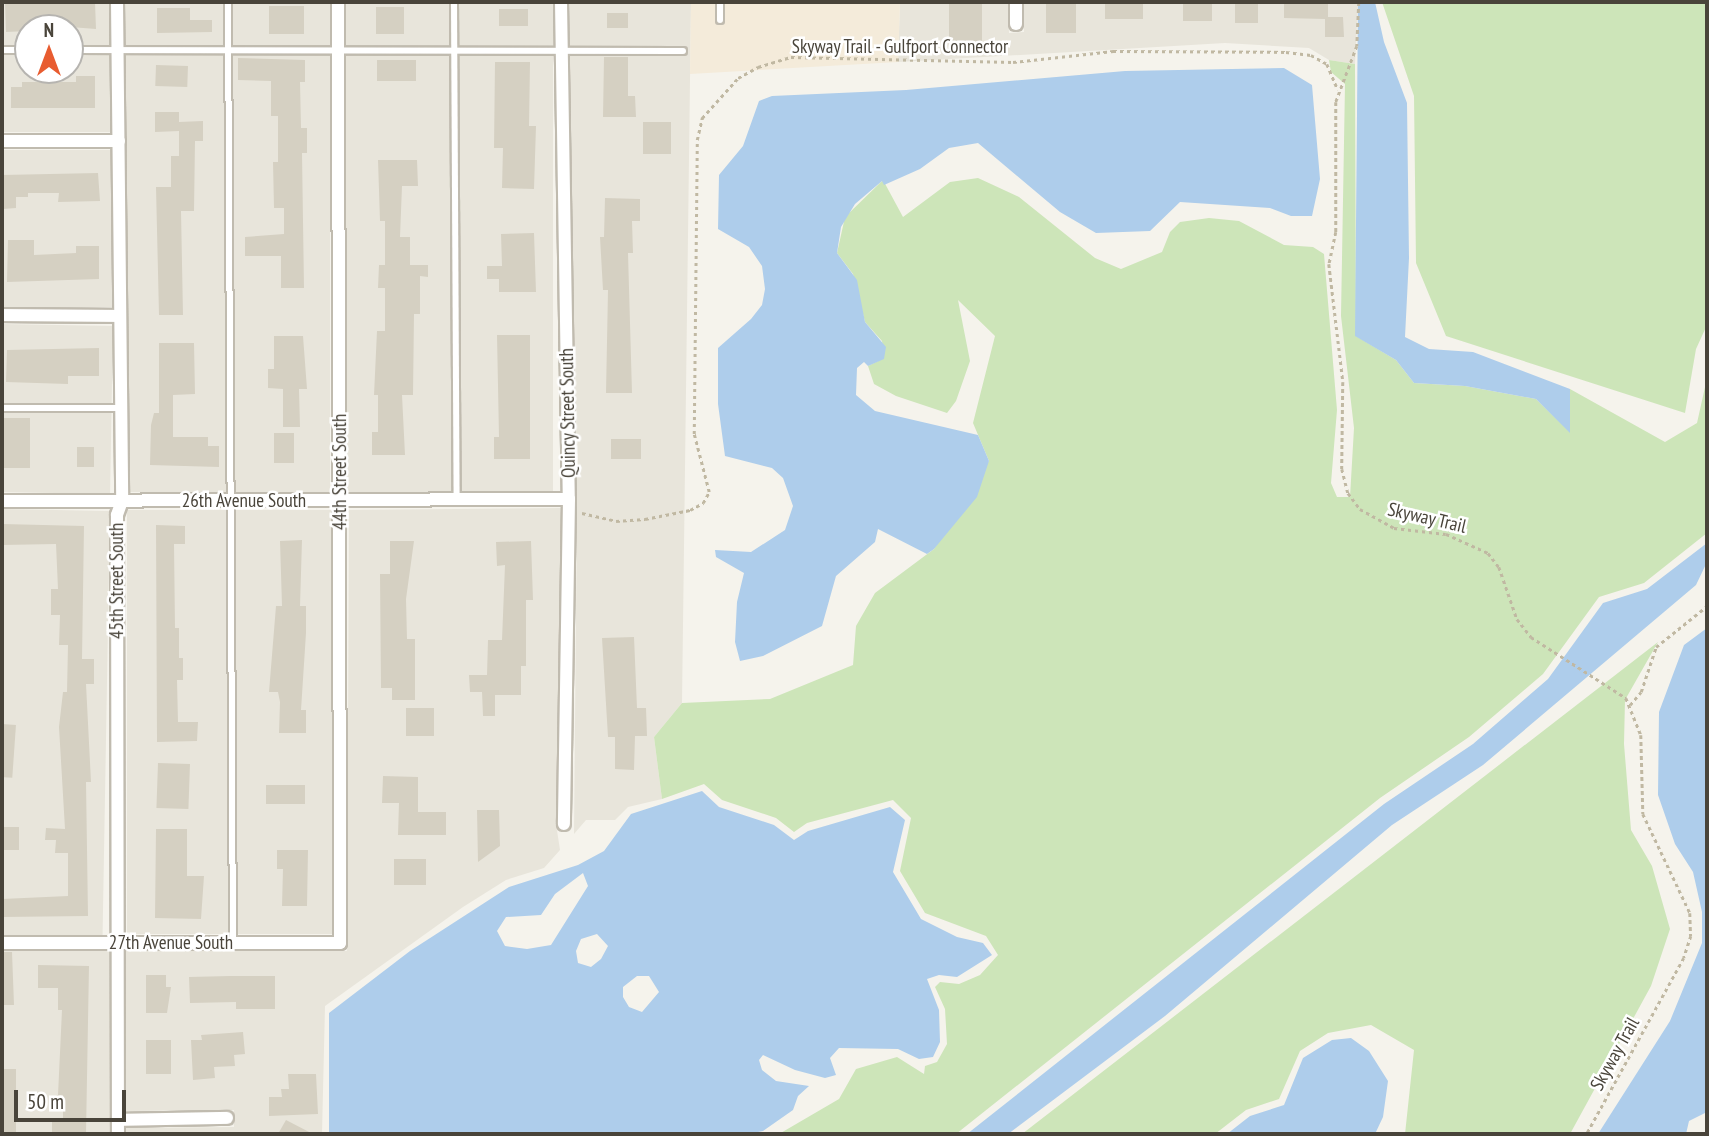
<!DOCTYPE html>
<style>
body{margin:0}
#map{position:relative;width:1709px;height:1136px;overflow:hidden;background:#f5f3ec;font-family:"PT Sans Narrow",sans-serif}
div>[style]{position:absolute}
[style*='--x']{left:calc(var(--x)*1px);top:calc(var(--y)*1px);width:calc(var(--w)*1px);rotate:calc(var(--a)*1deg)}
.residential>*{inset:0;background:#e8e5db;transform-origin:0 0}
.commercial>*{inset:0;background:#f4ebda}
.green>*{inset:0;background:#cde5b9}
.water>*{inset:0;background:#aecdeb}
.building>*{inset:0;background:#d5d0c2;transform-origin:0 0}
.path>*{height:2.5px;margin-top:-1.25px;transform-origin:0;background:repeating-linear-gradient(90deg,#c0b8a2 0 3.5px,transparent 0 7px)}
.roads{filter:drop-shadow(2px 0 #c0bbaf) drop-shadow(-2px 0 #c0bbaf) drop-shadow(0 2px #c0bbaf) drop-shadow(0 -2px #c0bbaf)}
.lane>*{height:6px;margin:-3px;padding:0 3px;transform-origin:3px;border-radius:3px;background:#fff}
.street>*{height:12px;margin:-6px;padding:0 6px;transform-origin:6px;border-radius:6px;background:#fff}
span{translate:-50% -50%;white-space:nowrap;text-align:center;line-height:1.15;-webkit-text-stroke:5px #fff;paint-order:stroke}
.street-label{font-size:19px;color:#49443a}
.frame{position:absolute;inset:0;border:4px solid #49443a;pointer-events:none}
.north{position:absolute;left:14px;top:14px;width:70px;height:70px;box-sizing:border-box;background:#fff;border:2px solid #b6b4b0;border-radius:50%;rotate:0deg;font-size:19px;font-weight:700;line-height:28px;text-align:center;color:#49443a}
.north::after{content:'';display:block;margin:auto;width:24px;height:32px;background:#e85c30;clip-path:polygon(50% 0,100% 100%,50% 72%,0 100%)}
.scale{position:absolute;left:14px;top:1090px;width:112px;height:32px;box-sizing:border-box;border:4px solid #49443a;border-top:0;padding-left:9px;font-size:21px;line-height:24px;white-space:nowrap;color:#49443a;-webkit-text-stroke:5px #fff;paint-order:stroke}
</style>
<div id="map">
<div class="residential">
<i style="clip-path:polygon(evenodd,2px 2px,109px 2px,111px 132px,2px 132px,2px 2px,28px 28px,70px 28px,70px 70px,28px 70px,28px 28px)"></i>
<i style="left:125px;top:2px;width:205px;height:490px"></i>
<i style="left:345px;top:2px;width:208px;height:491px"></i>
<i style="clip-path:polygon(569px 2px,691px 2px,682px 703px,654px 737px,662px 799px,628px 807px,615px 820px,586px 820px,574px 834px,577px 508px)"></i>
<i style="clip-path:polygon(900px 2px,1008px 2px,1009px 33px,1024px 32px,1024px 2px,1358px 2px,1355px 64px,1329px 60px,1309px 48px,1225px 43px,898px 62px)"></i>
<i style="left:2px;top:150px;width:110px;height:157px"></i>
<i style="left:2px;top:324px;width:111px;height:168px;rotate:1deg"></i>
<i style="clip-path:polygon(561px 508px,556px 824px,560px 850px,544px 868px,506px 880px,463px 907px,325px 1006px,322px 1134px,126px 1134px,126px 1128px,234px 1127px,234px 1110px,126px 1111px,125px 951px,347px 951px,349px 510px)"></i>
<i style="left:2px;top:509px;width:108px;height:426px;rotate:1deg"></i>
<i style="left:127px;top:510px;width:206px;height:424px"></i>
<i style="left:110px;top:951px;width:183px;height:108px;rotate:90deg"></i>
</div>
<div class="commercial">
<i style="clip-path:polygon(691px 2px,900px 2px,898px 62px,690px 74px)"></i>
</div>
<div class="green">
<i style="clip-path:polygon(1382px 2px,1707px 2px,1707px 325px,1696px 349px,1685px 413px,1446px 336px,1416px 263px,1414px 96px)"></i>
<i style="clip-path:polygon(1329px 60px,1355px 64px,1356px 336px,1396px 360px,1414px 383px,1465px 386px,1536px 399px,1570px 432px,1570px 389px,1665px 442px,1697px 423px,1707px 378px,1707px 533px,1644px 583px,1599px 597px,1543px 674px,1469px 737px,1380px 798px,956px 1134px,779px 1134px,839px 1099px,856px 1069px,897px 1057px,924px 1074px,925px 1066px,937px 1062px,947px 1044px,945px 1009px,935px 987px,940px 982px,959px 984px,980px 975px,998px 955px,986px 936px,925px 913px,900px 871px,911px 818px,893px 800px,807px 823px,794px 832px,776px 818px,722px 800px,704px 784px,662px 799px,654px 737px,682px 703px,770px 699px,853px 665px,856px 626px,875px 593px,934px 549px,989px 461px,973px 423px,995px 336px,958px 300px,970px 361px,956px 401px,947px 413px,896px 396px,874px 384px,868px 366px,884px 358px,882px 341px,865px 322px,853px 274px,837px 253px,845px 217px,883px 180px,903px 217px,950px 182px,978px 178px,1019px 197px,1095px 258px,1121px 269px,1162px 252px,1170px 232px,1180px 222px,1209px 218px,1239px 221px,1284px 245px,1313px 247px,1324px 254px,1337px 410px,1331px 483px,1337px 497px,1350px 497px,1354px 428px,1341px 316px,1345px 84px,1331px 72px)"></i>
<i style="clip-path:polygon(1658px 642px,1625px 700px,1624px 744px,1631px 830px,1652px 866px,1670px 929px,1651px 986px,1570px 1134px,1405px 1134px,1414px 1050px,1371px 1025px,1328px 1033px,1300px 1051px,1279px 1099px,1246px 1110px,1215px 1134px,1022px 1134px)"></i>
</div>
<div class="water">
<i style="clip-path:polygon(1358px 2px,1375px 2px,1384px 42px,1407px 103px,1409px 258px,1405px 337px,1429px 349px,1473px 352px,1570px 389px,1570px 433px,1536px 399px,1465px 386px,1414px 383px,1396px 360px,1355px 336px)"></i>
<i style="clip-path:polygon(1284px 68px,1312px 85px,1320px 179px,1312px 216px,1291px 216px,1270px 208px,1180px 202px,1150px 231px,1096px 233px,1060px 212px,978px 143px,949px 148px,920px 169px,884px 185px,882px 181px,855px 204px,841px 227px,837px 253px,857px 280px,865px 322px,886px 347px,884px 359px,868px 366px,864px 362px,857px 368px,856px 395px,875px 411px,978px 435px,989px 461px,977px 497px,934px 549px,927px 554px,878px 529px,875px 542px,836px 576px,822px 626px,763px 656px,740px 661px,735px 642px,737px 602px,744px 573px,716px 557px,715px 550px,751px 552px,785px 530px,793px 506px,783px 478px,772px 468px,725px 456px,718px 404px,718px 348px,751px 319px,762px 305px,765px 289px,762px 266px,749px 247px,718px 229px,719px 175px,743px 146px,759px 101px,772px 96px,906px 90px,1125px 71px)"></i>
<i style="clip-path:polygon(1707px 543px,1707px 562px,1696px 585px,1483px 765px,1392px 825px,1165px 1016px,1008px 1134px,967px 1134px,1384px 804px,1473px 744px,1548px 679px,1603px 603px,1647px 589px)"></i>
<i style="clip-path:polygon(1707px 628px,1707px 1112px,1689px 1121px,1686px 1134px,1598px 1134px,1670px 1021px,1702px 943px,1702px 912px,1693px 872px,1675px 844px,1658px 795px,1659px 712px,1684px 645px)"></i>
<i style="clip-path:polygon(evenodd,702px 791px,719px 807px,774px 825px,794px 840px,808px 831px,890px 807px,905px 820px,893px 872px,921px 919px,957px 937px,983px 943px,992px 955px,957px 977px,939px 975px,927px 979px,939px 1010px,940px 1042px,933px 1057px,919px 1059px,898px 1049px,839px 1048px,830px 1058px,836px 1075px,825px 1078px,795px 1070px,763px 1055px,759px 1060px,762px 1070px,776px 1081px,809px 1086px,798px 1096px,793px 1110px,763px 1131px,748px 1134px,329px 1134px,329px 1013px,410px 951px,509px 887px,578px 865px,604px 851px,631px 814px,702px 791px,583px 873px,588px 886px,551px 945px,527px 949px,505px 946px,497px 931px,506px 917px,541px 915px,555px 894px,583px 873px,702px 791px,597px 934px,608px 946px,601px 959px,591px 967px,578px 963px,576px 951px,581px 939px,597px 934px,702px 791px,637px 976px,649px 976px,659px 992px,642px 1012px,629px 1007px,623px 997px,623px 987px,637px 976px)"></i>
<i style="clip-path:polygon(1351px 1038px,1369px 1051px,1388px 1081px,1383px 1117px,1375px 1134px,1227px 1134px,1250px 1116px,1284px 1105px,1303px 1058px,1332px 1040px)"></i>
</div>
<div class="building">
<i style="clip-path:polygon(5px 2px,95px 2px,96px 29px,32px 24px,28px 31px,6px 32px)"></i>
<i style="left:949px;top:2px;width:33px;height:39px"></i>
<i style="left:1046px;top:2px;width:30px;height:31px"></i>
<i style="left:1105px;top:2px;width:38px;height:17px"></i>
<i style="left:1183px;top:2px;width:29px;height:19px"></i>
<i style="left:1235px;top:2px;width:23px;height:21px"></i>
<i style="clip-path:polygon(1284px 2px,1328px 2px,1328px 17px,1343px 17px,1344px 37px,1325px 37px,1325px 19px,1284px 18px)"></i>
<i style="left:269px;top:6px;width:35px;height:28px"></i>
<i style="left:376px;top:7px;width:28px;height:27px"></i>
<i style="clip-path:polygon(157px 8px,190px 8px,190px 20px,212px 20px,212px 32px,157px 33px)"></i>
<i style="left:499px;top:9px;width:29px;height:17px"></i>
<i style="left:607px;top:13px;width:21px;height:15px"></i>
<i style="clip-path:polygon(604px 57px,628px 57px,628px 96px,635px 96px,636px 117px,603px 117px)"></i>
<i style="clip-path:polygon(238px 58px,305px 60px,305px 82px,300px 82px,301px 128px,307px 128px,307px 153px,302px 153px,304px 288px,281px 288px,281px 256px,245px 256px,245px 237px,284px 234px,284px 208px,274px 208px,273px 162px,278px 162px,278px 116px,271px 116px,271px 81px,238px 80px)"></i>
<i style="left:377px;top:60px;width:39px;height:21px"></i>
<i style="clip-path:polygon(495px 62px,530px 62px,529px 126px,536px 126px,534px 189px,502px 188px,503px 148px,494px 148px)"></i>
<i style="left:156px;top:65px;width:32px;height:21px;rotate:2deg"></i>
<i style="clip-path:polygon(76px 76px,95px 76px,95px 108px,11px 108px,11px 87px,22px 87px,22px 82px,76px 82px)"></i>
<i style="clip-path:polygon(155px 112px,179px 112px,179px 122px,203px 121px,203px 141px,195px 141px,194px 211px,181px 211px,183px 315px,159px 315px,156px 187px,171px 187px,171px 156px,179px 156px,179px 131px,155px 132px)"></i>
<i style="left:643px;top:122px;width:28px;height:32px"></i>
<i style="clip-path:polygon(378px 160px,417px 160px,418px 186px,402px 186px,400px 237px,410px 237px,410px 265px,428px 265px,428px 277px,420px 276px,420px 314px,414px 314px,413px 395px,402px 395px,405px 455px,372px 455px,372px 432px,378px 432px,378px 395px,374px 395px,377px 331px,385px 331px,385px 288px,378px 288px,379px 265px,385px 265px,385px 221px,380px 221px)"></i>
<i style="clip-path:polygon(98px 173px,100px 201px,58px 202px,59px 193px,28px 193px,28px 197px,16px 197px,16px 208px,3px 209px,2px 175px)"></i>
<i style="clip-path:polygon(605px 198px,640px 199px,640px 221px,632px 221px,633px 253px,628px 253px,632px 393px,606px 393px,608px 290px,603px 290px,600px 237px,604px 237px)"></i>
<i style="clip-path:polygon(534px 233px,536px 292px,499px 292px,499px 279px,487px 279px,487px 266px,502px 266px,501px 234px)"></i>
<i style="clip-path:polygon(8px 240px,34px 240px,34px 255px,76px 253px,76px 246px,99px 246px,99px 279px,7px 282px)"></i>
<i style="clip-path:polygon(497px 335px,530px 335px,530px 459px,494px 459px,494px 437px,499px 437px)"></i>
<i style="clip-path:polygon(274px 336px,303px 336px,307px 389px,299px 389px,300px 427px,283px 427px,283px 389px,268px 388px,268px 369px,274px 369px)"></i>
<i style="clip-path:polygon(159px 343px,194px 343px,195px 394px,173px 395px,173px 437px,208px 437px,208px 446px,219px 446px,219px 467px,150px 465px,151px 425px,154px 413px,159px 413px)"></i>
<i style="clip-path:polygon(99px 348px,99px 376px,68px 376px,68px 384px,6px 382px,7px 350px)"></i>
<i style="left:4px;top:418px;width:26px;height:50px"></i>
<i style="left:274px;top:433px;width:20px;height:30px"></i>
<i style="left:611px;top:439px;width:30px;height:20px"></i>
<i style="left:77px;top:447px;width:17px;height:20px"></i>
<i style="clip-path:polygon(2px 524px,84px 526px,82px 659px,94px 659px,94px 684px,86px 684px,91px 782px,86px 782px,88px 916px,2px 917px,2px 899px,68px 896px,68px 853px,55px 853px,56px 840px,45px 840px,46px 828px,65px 829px,59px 727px,63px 692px,67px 692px,68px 645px,59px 645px,60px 615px,51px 615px,51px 589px,58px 589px,56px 544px,2px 545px)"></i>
<i style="clip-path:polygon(156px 525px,185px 526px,185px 544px,174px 544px,175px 628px,179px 628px,179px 658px,183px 658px,183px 680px,177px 680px,178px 722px,198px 722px,197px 741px,157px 742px)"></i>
<i style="clip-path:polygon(302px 540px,300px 606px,306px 606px,306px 633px,301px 710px,306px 710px,306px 733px,279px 733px,280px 702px,278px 692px,269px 692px,276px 606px,282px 606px,280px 541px)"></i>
<i style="clip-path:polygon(390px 541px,414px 541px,406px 599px,407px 639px,415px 639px,415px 700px,392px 700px,392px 688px,381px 688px,380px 574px,390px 574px)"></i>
<i style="clip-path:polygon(531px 541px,533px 600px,526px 600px,526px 666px,521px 666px,521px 695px,495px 695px,495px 716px,483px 716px,482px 692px,470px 692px,469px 675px,487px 675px,488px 640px,502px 640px,505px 565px,497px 566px,496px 542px)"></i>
<i style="clip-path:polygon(634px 637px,637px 708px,646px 708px,647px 736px,635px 736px,634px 770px,615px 769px,615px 737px,608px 737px,602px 638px)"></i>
<i style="left:406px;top:708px;width:28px;height:28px"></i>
<i style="left:2px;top:724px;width:14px;height:53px;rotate:4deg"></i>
<i style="left:158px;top:763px;width:32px;height:45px;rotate:2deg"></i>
<i style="clip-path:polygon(383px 776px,418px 777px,418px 812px,446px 812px,446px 835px,398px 835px,399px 803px,382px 803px)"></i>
<i style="left:266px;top:785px;width:39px;height:19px"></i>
<i style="clip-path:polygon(477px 810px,499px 810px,500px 846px,478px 862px)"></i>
<i style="left:2px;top:827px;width:17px;height:23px"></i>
<i style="clip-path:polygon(156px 829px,187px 829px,187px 876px,204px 876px,201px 919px,155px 918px)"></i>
<i style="clip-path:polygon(277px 850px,308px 850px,307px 906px,282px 906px,283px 869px,277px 869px)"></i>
<i style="left:394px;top:859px;width:32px;height:26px"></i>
<i style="clip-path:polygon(2px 952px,12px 952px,14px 1005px,2px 1005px)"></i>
<i style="clip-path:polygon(38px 965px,89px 966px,86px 1134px,52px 1134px,52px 1121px,63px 1121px,63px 1095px,58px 1095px,62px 1010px,58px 1010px,58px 988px,38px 988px)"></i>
<i style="clip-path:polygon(146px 975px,166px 975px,166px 987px,171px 987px,167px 1013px,146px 1013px)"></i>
<i style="clip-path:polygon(230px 976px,275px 976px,275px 1009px,236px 1009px,236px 1002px,190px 1003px,189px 977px)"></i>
<i style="clip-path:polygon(243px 1032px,245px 1054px,234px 1055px,235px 1066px,214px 1067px,215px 1078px,193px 1080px,191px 1040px,202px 1040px,201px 1035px)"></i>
<i style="left:146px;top:1040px;width:25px;height:34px"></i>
<i style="left:2px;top:1069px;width:14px;height:65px"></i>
<i style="clip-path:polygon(288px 1074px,316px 1074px,318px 1114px,269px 1116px,269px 1097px,282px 1097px,281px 1089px,289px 1089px)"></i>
<i style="clip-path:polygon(286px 1120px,313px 1134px,278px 1134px)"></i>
</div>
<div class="path">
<i style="--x:1359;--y:2;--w:44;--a:92.6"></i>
<i style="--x:1357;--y:46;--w:60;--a:110.6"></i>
<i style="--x:1336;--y:102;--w:130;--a:90"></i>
<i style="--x:1336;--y:232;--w:33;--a:102"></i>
<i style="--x:1329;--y:264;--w:119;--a:83.2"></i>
<i style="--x:1343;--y:382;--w:87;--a:90.7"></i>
<i style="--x:1342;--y:469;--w:25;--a:76"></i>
<i style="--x:1348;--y:493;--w:20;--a:53"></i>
<i style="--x:1360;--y:509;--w:39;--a:29"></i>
<i style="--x:1394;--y:528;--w:52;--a:6.6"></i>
<i style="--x:1446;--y:534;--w:46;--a:24.3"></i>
<i style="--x:1488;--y:553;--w:18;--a:52"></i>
<i style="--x:1499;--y:567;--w:55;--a:70.9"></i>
<i style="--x:1517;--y:619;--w:23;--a:52"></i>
<i style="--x:1531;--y:637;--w:113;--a:32.7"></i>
<i style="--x:1626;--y:698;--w:40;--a:68"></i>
<i style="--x:1641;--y:735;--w:79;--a:88.5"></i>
<i style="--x:1643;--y:814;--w:110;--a:64.6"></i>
<i style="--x:1690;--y:913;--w:23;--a:88"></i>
<i style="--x:1691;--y:936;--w:23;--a:108"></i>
<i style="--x:1684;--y:958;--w:201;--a:118.9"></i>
<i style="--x:582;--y:513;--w:35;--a:13"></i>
<i style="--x:616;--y:521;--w:29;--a:-4"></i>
<i style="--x:645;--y:519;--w:46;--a:-11.3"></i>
<i style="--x:690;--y:510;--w:15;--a:-28"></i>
<i style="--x:703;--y:503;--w:13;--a:-61"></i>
<i style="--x:709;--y:492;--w:60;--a:-104.5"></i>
<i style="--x:694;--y:434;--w:294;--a:-89.4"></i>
<i style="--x:697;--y:140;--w:23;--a:-77"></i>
<i style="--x:702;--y:118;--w:54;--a:-48"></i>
<i style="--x:738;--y:78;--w:23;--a:-29"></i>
<i style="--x:758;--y:67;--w:34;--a:-17"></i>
<i style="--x:791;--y:57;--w:222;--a:1.3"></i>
<i style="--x:1013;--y:62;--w:101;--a:-6.3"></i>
<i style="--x:1113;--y:51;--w:173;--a:0.3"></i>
<i style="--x:1286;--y:52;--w:25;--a:7"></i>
<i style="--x:1311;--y:55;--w:18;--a:29"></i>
<i style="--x:1327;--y:64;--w:28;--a:67"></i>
<i style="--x:1630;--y:705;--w:17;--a:-50"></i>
<i style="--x:1641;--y:692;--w:47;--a:-71.6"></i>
<i style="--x:1656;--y:647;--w:65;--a:-38.8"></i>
</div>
<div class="roads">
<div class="lane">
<i style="--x:228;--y:2;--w:941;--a:89.7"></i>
<i style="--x:454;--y:2;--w:498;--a:89.7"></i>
<i style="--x:720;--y:2;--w:18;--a:90"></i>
<i style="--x:2;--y:50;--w:26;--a:0"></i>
<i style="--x:70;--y:50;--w:613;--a:0.09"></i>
<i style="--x:2;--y:408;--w:119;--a:0"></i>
</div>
<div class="street">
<i style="--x:117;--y:2;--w:499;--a:89.4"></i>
<i style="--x:122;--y:501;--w:15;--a:110"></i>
<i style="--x:117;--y:515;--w:619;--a:89.91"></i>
<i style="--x:561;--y:2;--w:497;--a:89.1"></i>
<i style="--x:569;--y:499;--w:325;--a:90.9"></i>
<i style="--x:1016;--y:2;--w:22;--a:90"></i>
<i style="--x:2;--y:141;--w:117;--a:0"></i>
<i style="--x:2;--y:315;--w:118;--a:0.5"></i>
<i style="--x:2;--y:501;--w:567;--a:-0.2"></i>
<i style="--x:2;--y:943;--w:338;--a:0"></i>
<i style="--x:340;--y:943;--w:941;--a:-90.12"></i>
<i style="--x:118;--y:1120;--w:109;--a:-1.1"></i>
</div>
</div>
<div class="street-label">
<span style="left:900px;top:47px">Skyway Trail - Gulfport Connector</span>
<span style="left:568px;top:413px;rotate:-91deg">Quincy Street South</span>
<span style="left:340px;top:472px;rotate:-90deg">44th Street South</span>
<span style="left:244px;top:501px">26th Avenue South</span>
<span style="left:1427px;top:518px;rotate:13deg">Skyway Trail</span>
<span style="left:117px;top:581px;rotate:-90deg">45th Street South</span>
<span style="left:171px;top:943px">27th Avenue South</span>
<span style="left:1615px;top:1054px;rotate:-61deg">Skyway Trail</span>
</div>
<div class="frame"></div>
<div class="north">N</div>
<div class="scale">50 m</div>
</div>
